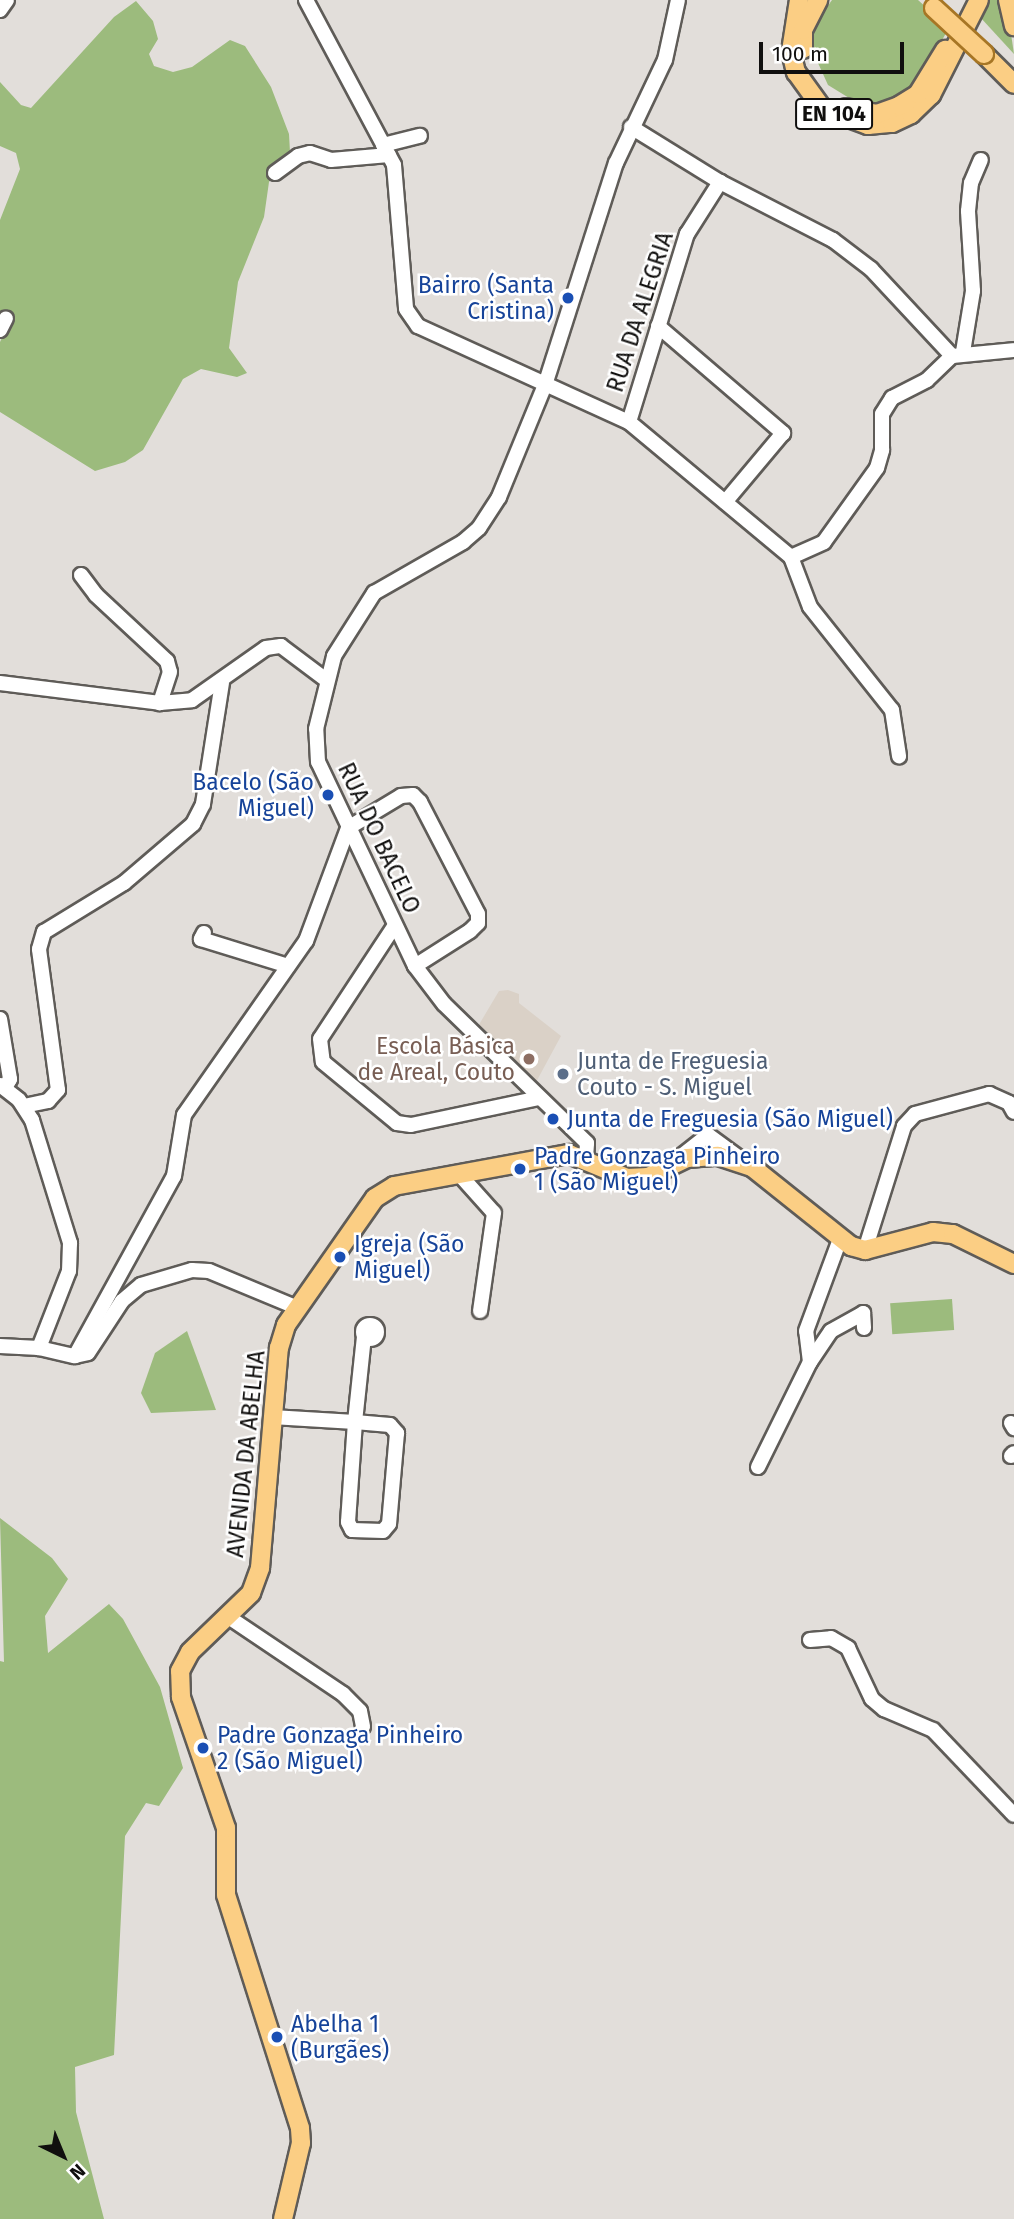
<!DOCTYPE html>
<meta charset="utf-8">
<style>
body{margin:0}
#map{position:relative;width:1014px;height:2219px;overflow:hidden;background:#e2deda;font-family:"Fira Sans",sans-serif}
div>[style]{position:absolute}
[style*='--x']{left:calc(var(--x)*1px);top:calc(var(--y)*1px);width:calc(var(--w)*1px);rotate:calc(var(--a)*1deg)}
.built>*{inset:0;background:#dad1c7}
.green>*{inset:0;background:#9cbb7d;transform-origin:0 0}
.roads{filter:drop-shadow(2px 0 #5f5c58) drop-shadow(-2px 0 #5f5c58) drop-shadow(0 2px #5f5c58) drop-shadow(0 -2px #5f5c58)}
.minor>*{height:14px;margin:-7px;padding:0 7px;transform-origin:7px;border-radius:7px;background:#fff}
.minor>.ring{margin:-7px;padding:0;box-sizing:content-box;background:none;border:14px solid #fff;border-radius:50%}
.major>*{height:18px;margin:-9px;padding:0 9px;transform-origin:9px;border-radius:9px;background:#fbce84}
.bridges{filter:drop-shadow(2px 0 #a77625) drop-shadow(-2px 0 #a77625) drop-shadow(0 2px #a77625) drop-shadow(0 -2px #a77625)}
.major-bridge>*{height:18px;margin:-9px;padding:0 9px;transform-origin:9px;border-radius:9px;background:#fbce84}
.dots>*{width:19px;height:19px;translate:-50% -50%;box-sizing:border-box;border:4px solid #fff;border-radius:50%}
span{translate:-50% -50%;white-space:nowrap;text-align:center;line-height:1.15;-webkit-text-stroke:5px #fff;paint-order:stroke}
.shield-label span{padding:2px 5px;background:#fff;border:2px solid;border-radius:5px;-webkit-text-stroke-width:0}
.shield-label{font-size:21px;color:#100f0e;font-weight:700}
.transit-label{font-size:23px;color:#164399}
.right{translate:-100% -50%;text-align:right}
.left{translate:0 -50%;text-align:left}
.street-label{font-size:23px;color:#100f0e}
.education-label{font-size:23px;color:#785e54}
.service-label{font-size:23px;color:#4e5e75}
.north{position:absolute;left:28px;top:2121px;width:70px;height:70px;-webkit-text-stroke:5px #fff;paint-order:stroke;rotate:137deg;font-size:19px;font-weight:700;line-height:28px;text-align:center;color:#100f0e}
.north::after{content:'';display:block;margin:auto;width:24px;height:32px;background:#100f0e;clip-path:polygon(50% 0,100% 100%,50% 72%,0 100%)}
.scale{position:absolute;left:759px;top:42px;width:145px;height:32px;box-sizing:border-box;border:4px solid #100f0e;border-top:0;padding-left:9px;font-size:21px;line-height:24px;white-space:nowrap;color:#100f0e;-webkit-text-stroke:5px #fff;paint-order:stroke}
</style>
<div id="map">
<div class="built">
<i style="clip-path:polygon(508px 990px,519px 994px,519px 1003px,561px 1036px,535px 1084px,477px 1028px,499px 991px)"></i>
</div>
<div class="green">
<i style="clip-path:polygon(832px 0,918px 0,949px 28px,915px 87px,882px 103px,854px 101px,828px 85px,813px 52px,813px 27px)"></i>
<i style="clip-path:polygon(988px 0,1006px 0,1014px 54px,980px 17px)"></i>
<i style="clip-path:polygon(136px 1px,153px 21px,158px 39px,149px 54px,154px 66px,173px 72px,192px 67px,230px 40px,245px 46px,271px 87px,289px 134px,290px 152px,269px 182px,264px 217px,238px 282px,229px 348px,247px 373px,237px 377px,201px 369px,183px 379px,143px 450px,125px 462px,95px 471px,0 412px,0 342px,5px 331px,0 317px,0 220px,20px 169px,16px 153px,0 146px,0 82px,21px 105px,31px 108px,114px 17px)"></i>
<i style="left:952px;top:1299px;width:31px;height:62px;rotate:86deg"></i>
<i style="clip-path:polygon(187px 1331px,216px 1410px,151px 1413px,141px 1393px,155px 1353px)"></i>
<i style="clip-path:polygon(0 1518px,52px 1558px,68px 1579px,45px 1616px,48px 1653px,109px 1604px,123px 1619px,160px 1687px,183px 1768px,159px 1806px,146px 1803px,125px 1836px,114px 2055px,75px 2067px,76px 2112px,104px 2219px,0 2219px,0 1661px,4px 1662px)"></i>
</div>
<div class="roads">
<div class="minor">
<i style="--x:306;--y:0;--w:187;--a:61.9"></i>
<i style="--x:394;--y:165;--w:144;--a:85.2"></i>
<i style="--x:406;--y:309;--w:21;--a:55"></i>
<i style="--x:418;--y:326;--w:232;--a:24.5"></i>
<i style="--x:629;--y:422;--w:211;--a:39.8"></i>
<i style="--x:0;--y:10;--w:12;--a:-55"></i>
<i style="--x:631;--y:127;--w:105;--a:31.7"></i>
<i style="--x:720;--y:182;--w:127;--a:27.2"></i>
<i style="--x:833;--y:240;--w:48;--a:37.3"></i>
<i style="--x:871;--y:269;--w:119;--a:47"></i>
<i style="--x:383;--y:145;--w:38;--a:-14"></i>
<i style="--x:275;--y:173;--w:29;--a:-36"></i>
<i style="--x:298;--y:156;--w:12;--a:-14"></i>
<i style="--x:310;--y:153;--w:22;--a:18"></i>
<i style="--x:331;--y:160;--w:58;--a:-4.9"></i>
<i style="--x:658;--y:326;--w:165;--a:40.6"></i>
<i style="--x:783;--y:433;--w:90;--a:130"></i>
<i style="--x:0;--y:330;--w:13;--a:-63"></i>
<i style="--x:963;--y:352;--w:62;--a:-80.7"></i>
<i style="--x:973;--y:291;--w:80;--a:-93.6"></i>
<i style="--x:968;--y:211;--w:28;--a:-84"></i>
<i style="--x:971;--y:183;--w:25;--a:-67"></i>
<i style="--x:629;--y:422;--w:197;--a:-72.9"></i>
<i style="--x:687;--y:234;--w:62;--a:-57.6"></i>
<i style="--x:791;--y:557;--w:36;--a:-24"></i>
<i style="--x:824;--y:542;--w:91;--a:-54.4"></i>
<i style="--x:877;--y:468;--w:19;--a:-74"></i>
<i style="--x:882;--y:450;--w:36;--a:-90"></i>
<i style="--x:882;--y:414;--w:19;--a:-58"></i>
<i style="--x:892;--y:398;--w:39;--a:-27"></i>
<i style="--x:927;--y:380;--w:35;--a:-44"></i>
<i style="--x:952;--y:356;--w:62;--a:-5.5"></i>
<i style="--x:791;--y:557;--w:53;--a:69.2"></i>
<i style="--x:810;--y:607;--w:132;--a:51.5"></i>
<i style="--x:892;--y:710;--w:47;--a:81.3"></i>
<i style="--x:81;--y:575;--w:25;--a:53"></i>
<i style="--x:96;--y:595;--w:97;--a:42.9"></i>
<i style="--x:167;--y:661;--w:11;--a:75"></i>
<i style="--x:170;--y:672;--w:33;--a:108"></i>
<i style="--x:0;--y:683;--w:161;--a:7.1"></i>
<i style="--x:160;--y:703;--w:32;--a:-5"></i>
<i style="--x:192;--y:700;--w:90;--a:-35.1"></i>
<i style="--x:266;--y:648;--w:15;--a:-8"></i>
<i style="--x:281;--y:646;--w:55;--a:36.9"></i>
<i style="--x:395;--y:925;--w:136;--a:123.3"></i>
<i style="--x:320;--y:1039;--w:23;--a:83"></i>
<i style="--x:323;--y:1062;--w:96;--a:39.5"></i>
<i style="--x:397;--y:1123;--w:14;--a:8"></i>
<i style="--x:411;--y:1125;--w:131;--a:-11.9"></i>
<i style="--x:204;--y:933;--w:7;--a:117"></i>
<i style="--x:201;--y:939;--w:91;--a:17.2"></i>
<i style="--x:0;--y:1019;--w:61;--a:80.5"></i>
<i style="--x:10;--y:1079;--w:10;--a:119"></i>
<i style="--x:0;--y:1085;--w:24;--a:38"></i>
<i style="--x:19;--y:1100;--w:24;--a:57"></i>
<i style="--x:32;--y:1120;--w:129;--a:72.8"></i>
<i style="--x:70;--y:1243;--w:28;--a:92"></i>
<i style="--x:69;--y:1271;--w:83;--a:111.3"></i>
<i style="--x:24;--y:1106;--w:25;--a:-12"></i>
<i style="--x:48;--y:1101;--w:15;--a:-48"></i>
<i style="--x:58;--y:1090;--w:142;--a:-97.7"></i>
<i style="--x:39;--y:949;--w:18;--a:-74"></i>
<i style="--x:44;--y:932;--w:94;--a:-31.5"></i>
<i style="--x:124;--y:883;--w:91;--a:-40.5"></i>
<i style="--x:193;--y:824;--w:22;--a:-63"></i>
<i style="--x:203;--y:804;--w:123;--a:-81.1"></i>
<i style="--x:586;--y:1158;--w:15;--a:-86"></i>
<i style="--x:587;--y:1143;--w:199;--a:-135.8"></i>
<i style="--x:444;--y:1004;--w:48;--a:-127.3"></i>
<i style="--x:415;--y:966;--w:226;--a:-115.4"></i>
<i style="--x:318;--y:762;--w:33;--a:-93"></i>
<i style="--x:316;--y:729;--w:75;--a:-76.1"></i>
<i style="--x:334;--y:656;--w:75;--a:-57.6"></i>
<i style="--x:374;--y:593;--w:103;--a:-29.8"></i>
<i style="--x:463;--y:542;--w:21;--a:-41"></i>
<i style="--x:479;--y:528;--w:37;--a:-57"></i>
<i style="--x:499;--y:497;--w:121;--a:-67.7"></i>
<i style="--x:545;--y:385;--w:233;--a:-72.3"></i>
<i style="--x:616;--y:163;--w:114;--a:-64.6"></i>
<i style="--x:665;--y:60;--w:61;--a:-77.8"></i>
<i style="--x:675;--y:1161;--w:42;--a:-38.2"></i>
<i style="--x:708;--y:1135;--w:46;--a:36.1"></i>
<i style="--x:459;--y:1174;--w:52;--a:48.1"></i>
<i style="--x:494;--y:1213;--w:99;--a:98.1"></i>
<i style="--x:865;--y:1250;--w:130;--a:-72.5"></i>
<i style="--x:904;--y:1126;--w:16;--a:-47"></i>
<i style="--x:915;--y:1114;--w:77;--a:-15.1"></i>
<i style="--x:989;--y:1094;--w:22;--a:24"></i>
<i style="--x:1009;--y:1103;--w:10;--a:61"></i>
<i class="ring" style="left:363px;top:1325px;width:0;height:0"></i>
<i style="--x:0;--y:1346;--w:39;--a:3"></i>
<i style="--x:39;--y:1348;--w:37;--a:13"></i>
<i style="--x:75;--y:1356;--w:13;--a:-13"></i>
<i style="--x:88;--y:1353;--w:62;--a:-56.8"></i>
<i style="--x:122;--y:1301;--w:25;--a:-40"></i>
<i style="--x:141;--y:1285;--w:53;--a:-16.4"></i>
<i style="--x:192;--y:1270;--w:17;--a:3"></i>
<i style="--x:209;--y:1271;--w:96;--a:22.6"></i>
<i style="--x:75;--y:1356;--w:205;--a:-61.2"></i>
<i style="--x:174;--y:1176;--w:62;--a:-80.7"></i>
<i style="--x:184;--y:1115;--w:213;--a:-55"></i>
<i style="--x:306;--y:941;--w:121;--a:-69.6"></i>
<i style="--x:348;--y:828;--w:62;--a:-31.1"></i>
<i style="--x:401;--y:796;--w:12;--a:-5"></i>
<i style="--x:413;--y:795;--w:10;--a:45"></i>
<i style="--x:420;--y:802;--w:126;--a:62.6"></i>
<i style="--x:478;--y:914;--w:9;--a:90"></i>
<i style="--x:478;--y:923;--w:11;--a:135"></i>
<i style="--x:470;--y:931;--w:65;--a:147.5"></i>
<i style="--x:810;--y:1362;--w:31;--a:-97"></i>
<i style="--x:806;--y:1331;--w:98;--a:-69.7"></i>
<i style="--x:272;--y:1417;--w:83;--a:3.4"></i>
<i style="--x:355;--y:1422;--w:35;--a:5"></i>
<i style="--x:390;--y:1425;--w:11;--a:49"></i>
<i style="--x:397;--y:1433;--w:91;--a:95"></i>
<i style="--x:389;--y:1524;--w:9;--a:131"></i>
<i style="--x:383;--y:1531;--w:31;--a:-178"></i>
<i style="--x:352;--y:1530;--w:9;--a:-117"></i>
<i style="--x:348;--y:1522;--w:100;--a:-86"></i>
<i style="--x:355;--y:1422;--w:86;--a:-84"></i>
<i style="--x:1011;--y:1423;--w:6;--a:59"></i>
<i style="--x:1011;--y:1456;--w:4;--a:-45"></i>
<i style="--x:758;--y:1467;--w:117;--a:-63.7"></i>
<i style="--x:810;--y:1362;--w:37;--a:-56"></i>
<i style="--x:831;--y:1331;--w:37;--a:-29"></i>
<i style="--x:863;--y:1313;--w:15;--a:86"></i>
<i style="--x:227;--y:1616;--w:140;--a:33.9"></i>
<i style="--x:343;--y:1694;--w:24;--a:45"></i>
<i style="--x:360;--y:1711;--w:16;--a:79"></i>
<i style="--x:810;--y:1640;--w:21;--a:-5"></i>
<i style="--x:831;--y:1638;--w:20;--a:30"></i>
<i style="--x:848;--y:1648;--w:56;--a:64.8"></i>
<i style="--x:872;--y:1699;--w:16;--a:40"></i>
<i style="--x:884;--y:1709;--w:53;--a:23.2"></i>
<i style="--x:933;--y:1730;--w:117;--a:46.4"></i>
</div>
<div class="major">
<i style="--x:799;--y:0;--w:52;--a:98.9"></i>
<i style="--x:791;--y:51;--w:22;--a:77"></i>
<i style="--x:796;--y:72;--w:44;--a:54.2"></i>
<i style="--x:822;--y:108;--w:49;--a:20.3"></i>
<i style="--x:868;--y:125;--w:24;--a:-5"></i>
<i style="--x:892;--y:123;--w:21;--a:-25"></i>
<i style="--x:911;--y:114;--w:28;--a:-44"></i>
<i style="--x:931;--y:95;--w:106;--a:-63.2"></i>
<i style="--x:1008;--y:0;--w:27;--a:77"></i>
<i style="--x:803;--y:49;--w:19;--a:-90"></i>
<i style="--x:803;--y:30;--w:34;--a:-63"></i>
<i style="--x:984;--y:54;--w:42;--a:45"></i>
<i style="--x:846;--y:108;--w:32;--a:11"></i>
<i style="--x:877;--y:114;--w:23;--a:-20"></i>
<i style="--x:899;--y:106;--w:22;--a:-32"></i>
<i style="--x:918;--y:94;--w:52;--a:-58.5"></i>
<i style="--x:283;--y:2219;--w:78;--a:-76.7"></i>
<i style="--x:301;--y:2143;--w:15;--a:-94"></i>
<i style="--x:300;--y:2128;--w:244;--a:-107.6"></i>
<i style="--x:226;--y:1895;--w:67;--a:-90"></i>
<i style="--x:226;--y:1828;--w:139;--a:-109"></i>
<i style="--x:181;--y:1697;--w:26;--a:-92"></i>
<i style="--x:180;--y:1671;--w:21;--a:-62"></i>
<i style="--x:190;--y:1652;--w:85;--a:-44"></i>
<i style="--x:251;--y:1593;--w:27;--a:-70"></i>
<i style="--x:260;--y:1568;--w:221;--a:-85.1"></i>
<i style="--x:279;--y:1348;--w:24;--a:-73"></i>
<i style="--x:286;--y:1325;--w:155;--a:-55"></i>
<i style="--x:375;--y:1198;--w:22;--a:-32"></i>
<i style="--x:394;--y:1186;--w:178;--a:-10.4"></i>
<i style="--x:569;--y:1154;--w:63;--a:22.5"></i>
<i style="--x:627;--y:1178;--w:21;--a:-3"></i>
<i style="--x:648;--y:1177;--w:43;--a:-26"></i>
<i style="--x:687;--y:1158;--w:31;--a:-4"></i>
<i style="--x:718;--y:1156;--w:36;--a:18"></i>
<i style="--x:752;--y:1167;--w:127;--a:38.6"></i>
<i style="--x:851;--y:1246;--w:15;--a:16"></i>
<i style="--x:865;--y:1250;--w:70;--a:-14.8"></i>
<i style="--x:933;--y:1232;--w:20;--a:6"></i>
<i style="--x:953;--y:1234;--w:68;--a:26.2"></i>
</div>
</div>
<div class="bridges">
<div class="major-bridge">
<i style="--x:934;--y:8;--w:68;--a:42.6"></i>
</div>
</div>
<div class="dots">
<i style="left:568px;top:298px;background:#1a4fb4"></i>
<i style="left:328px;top:795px;background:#1a4fb4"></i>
<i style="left:529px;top:1059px;background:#8d6e63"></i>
<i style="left:563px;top:1074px;background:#5c6f8a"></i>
<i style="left:553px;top:1119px;background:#1a4fb4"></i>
<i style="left:520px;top:1169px;background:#1a4fb4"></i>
<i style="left:340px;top:1257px;background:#1a4fb4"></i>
<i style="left:203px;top:1748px;background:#1a4fb4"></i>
<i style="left:277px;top:2037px;background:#1a4fb4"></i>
</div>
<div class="shield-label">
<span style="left:834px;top:114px">EN 104</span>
</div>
<div class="transit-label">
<span class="right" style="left:554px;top:298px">Bairro (Santa<br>Cristina)</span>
<span class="right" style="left:314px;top:795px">Bacelo (São<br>Miguel)</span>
<span class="left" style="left:567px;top:1119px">Junta de Freguesia (São Miguel)</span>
<span class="left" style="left:534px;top:1169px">Padre Gonzaga Pinheiro<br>1 (São Miguel)</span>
<span class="left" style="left:354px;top:1257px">Igreja (São<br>Miguel)</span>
<span class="left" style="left:217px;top:1748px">Padre Gonzaga Pinheiro<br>2 (São Miguel)</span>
<span class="left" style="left:291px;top:2037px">Abelha 1<br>(Burgães)</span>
</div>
<div class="street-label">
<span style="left:640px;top:312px;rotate:-72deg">RUA DA ALEGRIA</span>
<span style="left:379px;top:838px;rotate:65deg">RUA DO BACELO</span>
<span style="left:246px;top:1454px;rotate:-84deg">AVENIDA DA ABELHA</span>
</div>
<div class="education-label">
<span class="right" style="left:515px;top:1059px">Escola Básica<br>de Areal, Couto</span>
</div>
<div class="service-label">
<span class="left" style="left:577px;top:1074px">Junta de Freguesia<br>Couto - S. Miguel</span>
</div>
<div class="north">N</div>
<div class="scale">100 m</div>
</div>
